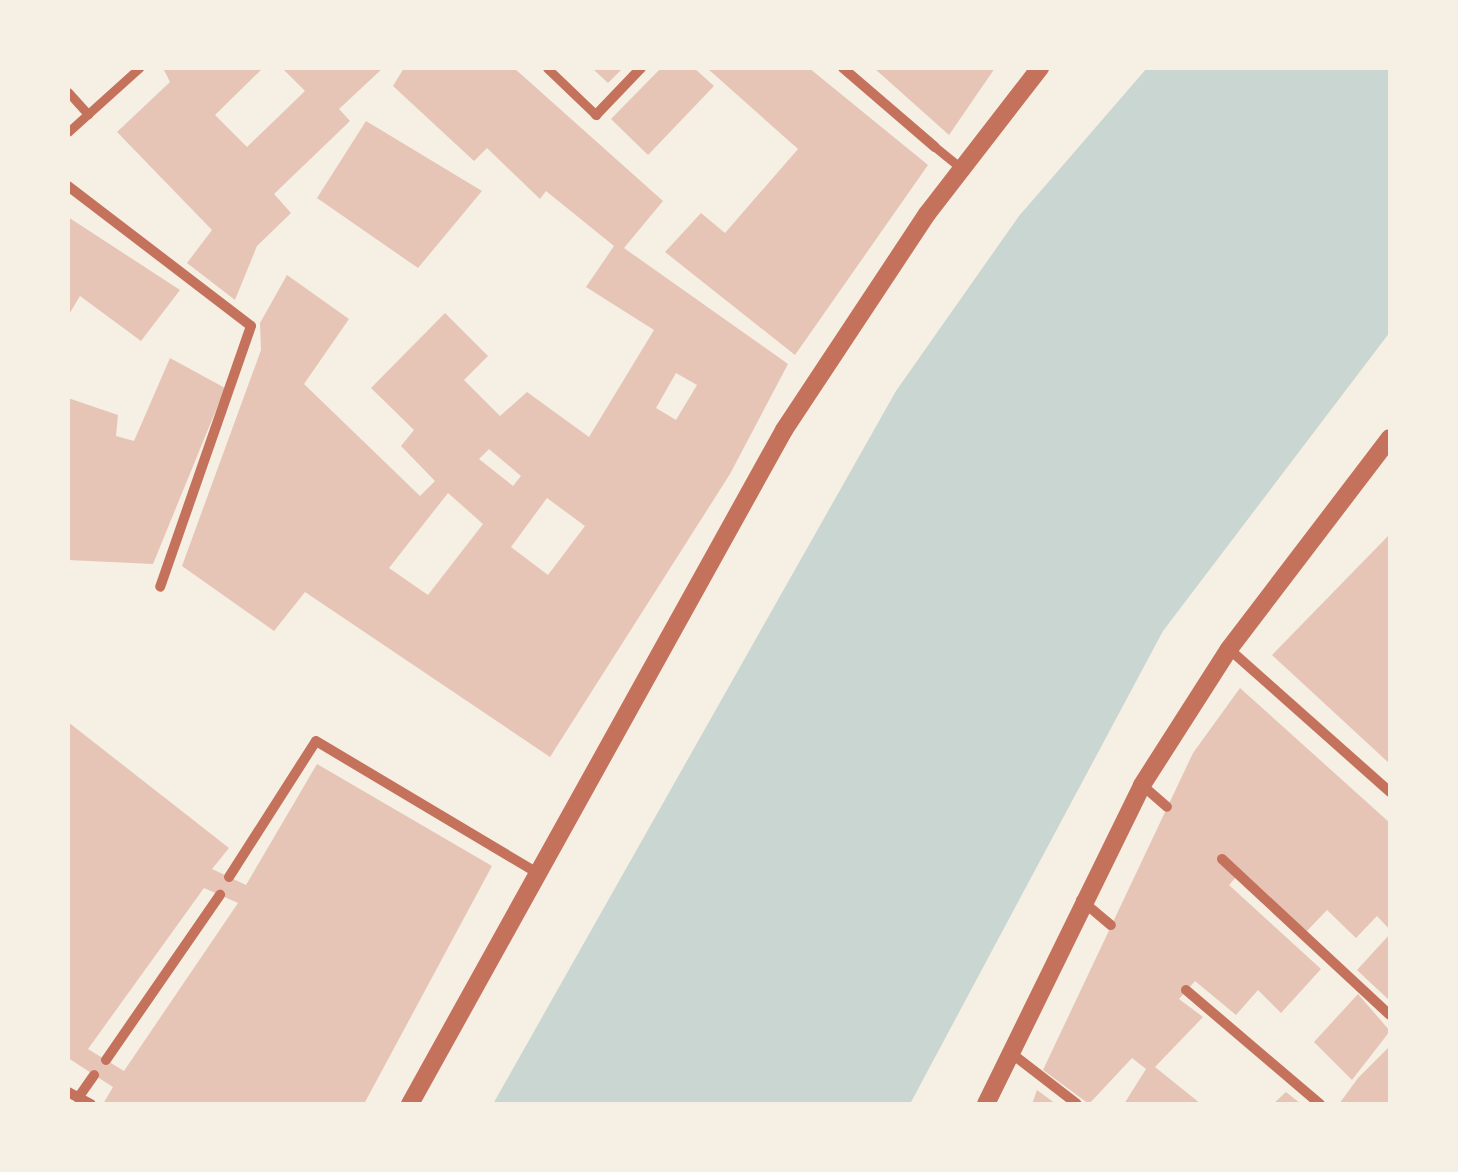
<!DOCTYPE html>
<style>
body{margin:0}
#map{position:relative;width:1458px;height:1172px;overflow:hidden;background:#f6efe4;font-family:"Titillium Web",sans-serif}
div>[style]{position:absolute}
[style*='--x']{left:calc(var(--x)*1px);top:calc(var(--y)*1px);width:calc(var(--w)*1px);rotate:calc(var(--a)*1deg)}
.water>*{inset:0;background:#c9d6d2}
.building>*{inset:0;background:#e6c5b7}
.pedestrian>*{height:9px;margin:-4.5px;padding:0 4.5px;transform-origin:4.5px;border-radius:4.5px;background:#c5725c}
.minor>*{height:10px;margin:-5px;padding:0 5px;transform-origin:5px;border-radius:5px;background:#c5725c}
.tertiary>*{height:18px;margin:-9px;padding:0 9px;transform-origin:9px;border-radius:9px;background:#c5725c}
span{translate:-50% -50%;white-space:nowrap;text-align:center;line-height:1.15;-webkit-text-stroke:8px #f6efe4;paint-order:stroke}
.frame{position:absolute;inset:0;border:70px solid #f6efe4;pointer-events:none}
</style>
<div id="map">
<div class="water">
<i style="clip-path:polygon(1147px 68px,1390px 68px,1390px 332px,1163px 631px,910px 1104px,493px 1104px,896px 391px,1019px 216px)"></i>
</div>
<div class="building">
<i style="clip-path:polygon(163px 68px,263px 68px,215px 115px,247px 147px,305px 91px,282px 68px,383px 68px,339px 109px,350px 121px,274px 194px,291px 213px,257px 246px,235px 300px,187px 263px,212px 230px,117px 132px,170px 82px)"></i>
<i style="clip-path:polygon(evenodd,404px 68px,514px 68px,663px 201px,624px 248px,788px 364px,730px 474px,550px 757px,305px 592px,274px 631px,182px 566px,261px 350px,260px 323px,287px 275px,349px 319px,304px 384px,420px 496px,435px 481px,401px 446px,414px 430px,371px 388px,445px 313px,488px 356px,464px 380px,500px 416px,527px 392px,589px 437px,654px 330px,586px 287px,614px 246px,546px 191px,540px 199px,487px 148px,474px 161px,393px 86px,404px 68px,676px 373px,697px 385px,676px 420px,656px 408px,676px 373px,404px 68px,489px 449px,521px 476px,513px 486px,479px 459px,489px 449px,404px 68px,448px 493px,483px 524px,428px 595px,389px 568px,448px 493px,404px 68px,547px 498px,585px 526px,548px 575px,511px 547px,547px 498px)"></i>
<i style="clip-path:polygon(592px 68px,623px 68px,608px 83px)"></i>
<i style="clip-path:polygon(661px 68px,694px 68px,714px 86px,648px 155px,611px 119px)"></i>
<i style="clip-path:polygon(707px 68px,809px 68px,928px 165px,795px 355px,665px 252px,701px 213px,725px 233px,798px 149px)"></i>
<i style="clip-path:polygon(874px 68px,995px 68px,949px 135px)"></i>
<i style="clip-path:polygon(366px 121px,482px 191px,418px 268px,317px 198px)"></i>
<i style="clip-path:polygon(68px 217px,180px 290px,141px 341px,80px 296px,68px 316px)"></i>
<i style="clip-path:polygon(170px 358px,225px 388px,153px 564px,68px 560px,68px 398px,118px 415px,116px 436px,134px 441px)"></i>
<i style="clip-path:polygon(1390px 534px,1390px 764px,1272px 655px)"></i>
<i style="clip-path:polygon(1240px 688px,1390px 823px,1390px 930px,1377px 916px,1356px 938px,1327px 910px,1306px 932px,1237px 876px,1229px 885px,1321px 969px,1281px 1013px,1258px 990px,1236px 1015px,1195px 981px,1179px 999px,1203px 1017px,1155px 1067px,1201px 1104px,1124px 1104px,1146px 1069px,1132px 1058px,1089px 1104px,1043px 1070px,1193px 753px)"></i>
<i style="clip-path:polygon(evenodd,68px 722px,229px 848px,212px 869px,246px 885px,317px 764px,492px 866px,364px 1104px,103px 1104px,113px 1087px,68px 1058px,68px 722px,204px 888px,238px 903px,124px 1071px,88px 1049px,204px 888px)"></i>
<i style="clip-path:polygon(1390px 934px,1390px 1001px,1357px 970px)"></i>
<i style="clip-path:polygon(1358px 994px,1390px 1031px,1352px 1080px,1314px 1042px)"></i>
<i style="clip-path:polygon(1390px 1046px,1390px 1104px,1339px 1104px,1358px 1078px)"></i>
<i style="clip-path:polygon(1037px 1090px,1056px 1104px,1032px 1104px)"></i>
<i style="clip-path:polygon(1286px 1092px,1301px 1104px,1273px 1104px)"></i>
</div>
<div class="pedestrian">
<i style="--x:547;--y:68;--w:68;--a:43.8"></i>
<i style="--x:68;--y:92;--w:30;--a:48"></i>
<i style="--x:68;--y:132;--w:96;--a:-42"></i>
<i style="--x:935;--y:147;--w:33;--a:39"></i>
</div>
<div class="minor">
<i style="--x:843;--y:68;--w:121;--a:40.7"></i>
<i style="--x:596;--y:115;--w:65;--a:-46.2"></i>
<i style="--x:68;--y:186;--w:230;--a:37.4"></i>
<i style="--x:251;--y:326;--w:276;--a:109.2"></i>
<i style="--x:1229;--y:649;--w:215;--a:41.6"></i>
<i style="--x:1142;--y:785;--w:33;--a:41"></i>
<i style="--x:1222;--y:859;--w:229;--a:42.9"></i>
<i style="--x:229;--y:877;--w:161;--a:-57.4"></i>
<i style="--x:316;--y:741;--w:254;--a:30.8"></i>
<i style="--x:1081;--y:900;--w:39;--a:40"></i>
<i style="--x:1186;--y:990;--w:176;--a:40.4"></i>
<i style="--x:1011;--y:1053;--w:83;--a:37.7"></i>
<i style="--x:106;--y:1060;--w:201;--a:-55.4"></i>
<i style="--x:68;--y:1092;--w:26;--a:28"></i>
<i style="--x:78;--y:1098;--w:28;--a:-55"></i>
</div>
<div class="tertiary">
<i style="--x:410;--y:1104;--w:771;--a:-60.97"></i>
<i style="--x:784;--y:430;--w:259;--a:-56.5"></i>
<i style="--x:927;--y:214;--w:185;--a:-52.3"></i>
<i style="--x:986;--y:1104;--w:355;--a:-63.9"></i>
<i style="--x:1142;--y:785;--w:161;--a:-57.4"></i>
<i style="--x:1229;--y:649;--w:265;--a:-52.7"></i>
</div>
<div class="frame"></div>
</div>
